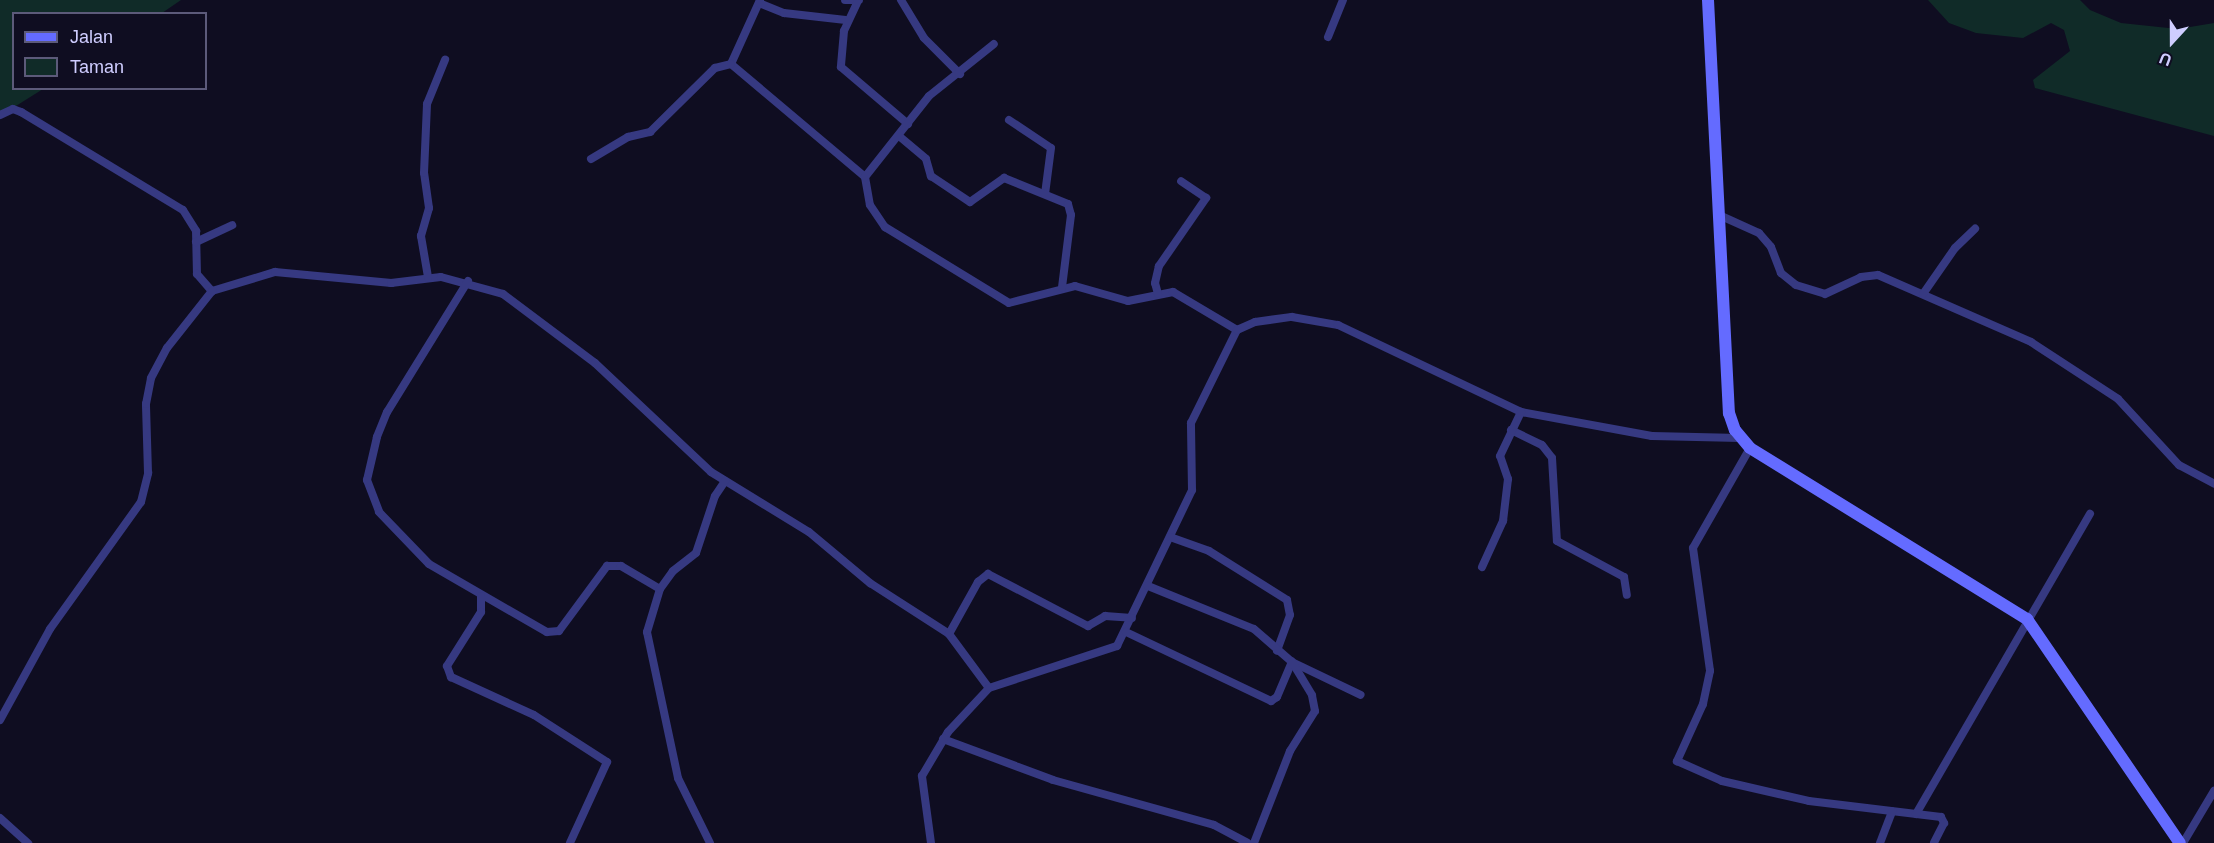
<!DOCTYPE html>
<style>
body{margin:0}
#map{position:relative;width:2214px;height:843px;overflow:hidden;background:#0f0d21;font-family:Arial,sans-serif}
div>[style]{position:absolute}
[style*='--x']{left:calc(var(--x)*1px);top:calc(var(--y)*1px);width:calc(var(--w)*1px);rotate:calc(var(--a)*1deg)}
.green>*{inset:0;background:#102b28}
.street>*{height:8px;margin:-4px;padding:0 4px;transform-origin:4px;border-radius:4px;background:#363981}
.secondary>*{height:12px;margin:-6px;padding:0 6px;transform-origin:6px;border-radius:6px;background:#646bff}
span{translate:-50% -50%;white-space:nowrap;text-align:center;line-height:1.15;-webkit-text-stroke:6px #0f0d21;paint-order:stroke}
.legend{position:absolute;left:12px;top:12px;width:195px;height:78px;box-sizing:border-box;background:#0f0d21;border:2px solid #5c5a7a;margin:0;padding:8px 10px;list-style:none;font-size:18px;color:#cfcdff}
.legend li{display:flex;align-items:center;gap:12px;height:30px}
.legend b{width:30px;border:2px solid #5c5a7a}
.north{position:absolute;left:2142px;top:12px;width:60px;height:60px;-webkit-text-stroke:4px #0f0d21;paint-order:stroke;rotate:201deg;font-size:16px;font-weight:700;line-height:24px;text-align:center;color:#cfcdff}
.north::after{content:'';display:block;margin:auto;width:21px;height:27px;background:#cfcdff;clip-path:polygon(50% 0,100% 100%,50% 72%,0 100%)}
</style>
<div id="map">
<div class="green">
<i style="clip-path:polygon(0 0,181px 0,162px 13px,14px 14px,14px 88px,43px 89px,0 116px)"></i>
<i style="clip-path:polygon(1928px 0,2080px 0,2090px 10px,2121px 23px,2178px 29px,2214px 23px,2214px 136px,2035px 88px,2033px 80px,2070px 51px,2064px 30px,2051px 23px,2023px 38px,1976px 33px,1949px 23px)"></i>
</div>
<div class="street">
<i style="--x:760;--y:0;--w:70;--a:114.4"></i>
<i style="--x:731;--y:64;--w:175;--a:40.1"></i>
<i style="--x:865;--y:177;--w:28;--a:80"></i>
<i style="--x:870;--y:205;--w:27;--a:56"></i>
<i style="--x:885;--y:227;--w:145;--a:31.5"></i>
<i style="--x:1009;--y:303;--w:68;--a:-14.4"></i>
<i style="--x:1075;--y:286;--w:55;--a:15.8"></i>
<i style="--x:1128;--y:301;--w:46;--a:-11.3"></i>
<i style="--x:1173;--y:292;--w:74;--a:30.7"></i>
<i style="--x:845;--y:0;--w:14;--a:0"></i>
<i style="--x:901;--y:0;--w:44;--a:58.8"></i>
<i style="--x:924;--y:38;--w:51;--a:45"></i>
<i style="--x:759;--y:3;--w:27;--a:22"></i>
<i style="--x:784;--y:13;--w:62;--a:6.4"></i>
<i style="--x:857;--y:3;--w:31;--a:115"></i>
<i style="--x:844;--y:31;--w:36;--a:95"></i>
<i style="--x:841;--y:67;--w:88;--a:40.4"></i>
<i style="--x:1328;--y:37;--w:40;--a:-68"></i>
<i style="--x:0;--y:115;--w:14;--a:-25"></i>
<i style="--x:13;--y:109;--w:9;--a:21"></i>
<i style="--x:21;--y:112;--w:189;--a:31.2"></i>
<i style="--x:183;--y:210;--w:25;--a:58"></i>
<i style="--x:196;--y:231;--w:43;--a:88.7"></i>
<i style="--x:197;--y:274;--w:23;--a:49"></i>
<i style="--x:212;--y:291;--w:66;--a:-16.8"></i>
<i style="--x:275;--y:272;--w:117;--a:5.4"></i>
<i style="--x:391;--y:283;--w:50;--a:-6.8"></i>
<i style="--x:441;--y:277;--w:64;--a:15.3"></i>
<i style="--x:503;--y:294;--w:115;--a:36.9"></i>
<i style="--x:595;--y:363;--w:159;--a:43.2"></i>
<i style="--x:711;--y:472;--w:115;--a:31.5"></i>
<i style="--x:809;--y:532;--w:80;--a:39.9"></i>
<i style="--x:870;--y:583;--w:94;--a:32.8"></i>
<i style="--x:949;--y:634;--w:67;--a:53.5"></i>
<i style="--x:989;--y:688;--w:135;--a:-18.2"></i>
<i style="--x:1117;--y:646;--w:173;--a:-64.3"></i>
<i style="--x:1192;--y:490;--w:67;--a:-90.9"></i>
<i style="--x:1191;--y:423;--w:104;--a:-63.7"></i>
<i style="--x:1237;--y:330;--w:20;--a:-24"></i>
<i style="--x:1255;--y:322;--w:37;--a:-8"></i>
<i style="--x:1292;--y:317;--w:47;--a:9.9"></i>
<i style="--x:1338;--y:325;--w:203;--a:25.4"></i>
<i style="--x:1521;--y:412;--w:133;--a:10.4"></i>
<i style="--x:1652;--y:436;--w:88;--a:1.3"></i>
<i style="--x:1009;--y:120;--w:50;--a:33.7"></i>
<i style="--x:1051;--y:148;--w:46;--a:97.4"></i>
<i style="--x:899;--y:136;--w:35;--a:40"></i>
<i style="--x:926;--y:159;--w:18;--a:74"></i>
<i style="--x:931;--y:176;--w:47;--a:33.7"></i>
<i style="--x:970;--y:202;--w:42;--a:-35.2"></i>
<i style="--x:1004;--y:178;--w:69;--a:22.1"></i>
<i style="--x:1068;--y:204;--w:11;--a:75"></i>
<i style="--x:1071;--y:215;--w:73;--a:97.1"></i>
<i style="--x:591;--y:159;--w:43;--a:-30.7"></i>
<i style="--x:628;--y:137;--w:23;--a:-13"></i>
<i style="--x:650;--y:132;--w:91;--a:-44.6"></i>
<i style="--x:715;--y:68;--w:16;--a:-14"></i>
<i style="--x:865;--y:177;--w:103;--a:-51.7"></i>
<i style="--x:929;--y:96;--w:83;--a:-38.7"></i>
<i style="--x:1719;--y:215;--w:44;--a:24.2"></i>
<i style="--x:1759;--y:233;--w:18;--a:49"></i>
<i style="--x:1771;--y:247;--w:28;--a:69"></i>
<i style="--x:1781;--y:273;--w:19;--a:39"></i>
<i style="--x:1796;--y:285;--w:30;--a:17"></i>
<i style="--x:1825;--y:294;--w:40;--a:-25"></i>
<i style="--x:1861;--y:277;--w:17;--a:-7"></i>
<i style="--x:1878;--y:275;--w:167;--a:23.6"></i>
<i style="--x:2031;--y:342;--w:104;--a:33.2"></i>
<i style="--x:2118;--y:399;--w:90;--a:47.3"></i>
<i style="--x:2179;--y:465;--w:40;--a:28"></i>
<i style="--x:196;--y:242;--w:40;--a:-25"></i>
<i style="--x:428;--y:277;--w:42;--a:-99.7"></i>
<i style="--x:421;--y:236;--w:29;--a:-74"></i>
<i style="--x:429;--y:208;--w:35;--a:-98"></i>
<i style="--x:424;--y:173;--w:69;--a:-87.5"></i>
<i style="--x:427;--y:104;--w:48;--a:-67.8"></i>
<i style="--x:468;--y:281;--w:154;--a:121.7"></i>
<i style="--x:387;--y:412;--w:27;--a:112"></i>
<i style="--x:377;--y:437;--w:44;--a:103.1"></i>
<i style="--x:367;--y:480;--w:34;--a:69"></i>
<i style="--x:379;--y:512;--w:72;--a:46.1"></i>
<i style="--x:429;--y:564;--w:136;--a:30"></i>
<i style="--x:547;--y:632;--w:12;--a:-5"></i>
<i style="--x:559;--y:631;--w:81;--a:-53.6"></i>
<i style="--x:607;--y:566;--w:14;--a:0"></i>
<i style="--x:621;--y:566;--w:45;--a:30.5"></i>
<i style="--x:1158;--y:294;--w:11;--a:-105"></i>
<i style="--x:1155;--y:283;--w:17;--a:-77"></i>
<i style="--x:1159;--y:266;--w:83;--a:-55.3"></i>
<i style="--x:1206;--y:198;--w:30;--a:-146"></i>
<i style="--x:1923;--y:294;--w:56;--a:-55.2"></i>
<i style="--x:1955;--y:248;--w:28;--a:-44"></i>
<i style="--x:1511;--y:430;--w:34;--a:26"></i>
<i style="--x:1542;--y:445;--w:16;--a:52"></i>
<i style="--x:1552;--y:458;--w:83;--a:86.6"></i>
<i style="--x:1557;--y:541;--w:76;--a:28.2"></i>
<i style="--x:1624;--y:577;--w:18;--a:81"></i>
<i style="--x:1750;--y:448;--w:115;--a:119.7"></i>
<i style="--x:1693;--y:548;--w:124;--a:82.1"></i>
<i style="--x:1710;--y:671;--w:34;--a:102"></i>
<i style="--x:1703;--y:704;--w:63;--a:114.5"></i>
<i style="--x:1677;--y:761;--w:49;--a:24"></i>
<i style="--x:1722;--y:781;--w:89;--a:12.9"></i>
<i style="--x:1809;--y:801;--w:133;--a:6.9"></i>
<i style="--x:1941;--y:817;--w:7;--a:63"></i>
<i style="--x:1944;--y:823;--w:22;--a:117"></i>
<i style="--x:1170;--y:537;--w:41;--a:19.7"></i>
<i style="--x:1209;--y:551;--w:92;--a:32.1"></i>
<i style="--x:1287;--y:600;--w:15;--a:79"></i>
<i style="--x:1290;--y:615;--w:38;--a:110"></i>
<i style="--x:1482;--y:567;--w:51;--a:-65.5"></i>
<i style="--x:1503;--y:521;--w:42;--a:-83.2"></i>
<i style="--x:1508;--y:479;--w:24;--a:-109"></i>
<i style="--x:1500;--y:456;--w:49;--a:-64.5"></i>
<i style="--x:1148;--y:586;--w:114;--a:22.1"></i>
<i style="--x:1254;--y:629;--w:50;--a:41"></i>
<i style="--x:1292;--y:662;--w:76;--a:25.6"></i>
<i style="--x:481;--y:596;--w:16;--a:90"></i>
<i style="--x:481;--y:612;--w:64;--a:122.2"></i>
<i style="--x:447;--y:666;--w:12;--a:70"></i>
<i style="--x:451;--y:677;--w:91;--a:24.6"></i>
<i style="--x:534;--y:715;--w:87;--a:32.8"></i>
<i style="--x:607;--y:762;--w:89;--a:114.6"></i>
<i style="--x:1126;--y:632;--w:161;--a:25.4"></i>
<i style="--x:1271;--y:701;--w:7;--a:-34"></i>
<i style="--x:1277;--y:697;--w:38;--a:-67"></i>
<i style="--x:949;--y:634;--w:60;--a:-60.9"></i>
<i style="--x:978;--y:582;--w:13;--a:-39"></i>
<i style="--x:988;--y:574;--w:113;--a:27.5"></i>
<i style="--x:1088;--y:626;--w:20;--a:-30"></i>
<i style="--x:1105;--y:616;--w:27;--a:4"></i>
<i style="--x:0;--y:720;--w:104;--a:-61.2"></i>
<i style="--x:50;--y:629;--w:156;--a:-54.4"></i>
<i style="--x:141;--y:502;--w:30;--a:-76"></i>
<i style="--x:148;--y:473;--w:69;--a:-91.7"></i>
<i style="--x:146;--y:404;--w:26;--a:-79"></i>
<i style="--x:151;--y:378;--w:34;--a:-62"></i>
<i style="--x:167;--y:348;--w:73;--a:-51.7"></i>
<i style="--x:943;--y:739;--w:117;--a:20.4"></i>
<i style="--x:1053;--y:780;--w:167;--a:15.6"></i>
<i style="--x:1214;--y:825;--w:38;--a:28"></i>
<i style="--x:1916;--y:814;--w:347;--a:-59.9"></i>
<i style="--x:0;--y:818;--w:38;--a:42"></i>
<i style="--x:710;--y:843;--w:72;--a:-116.2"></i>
<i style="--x:678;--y:778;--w:149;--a:-102"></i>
<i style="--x:647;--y:632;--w:45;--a:-73.2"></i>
<i style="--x:660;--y:589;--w:22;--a:-54"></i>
<i style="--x:673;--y:571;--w:29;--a:-38"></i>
<i style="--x:696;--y:553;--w:60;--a:-71.6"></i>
<i style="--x:715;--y:496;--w:18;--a:-56"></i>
<i style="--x:931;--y:843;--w:68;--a:-97.7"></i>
<i style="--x:922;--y:776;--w:51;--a:-59.4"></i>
<i style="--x:948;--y:732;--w:60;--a:-47"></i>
<i style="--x:1254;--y:843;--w:99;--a:-68.6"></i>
<i style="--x:1290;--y:751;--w:47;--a:-58"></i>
<i style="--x:1315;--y:711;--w:16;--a:-101"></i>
<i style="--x:1312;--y:695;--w:39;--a:-121"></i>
<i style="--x:1880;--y:843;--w:34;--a:-69"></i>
<i style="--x:2183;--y:843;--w:61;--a:-59.2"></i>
</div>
<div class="secondary">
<i style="--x:1708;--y:0;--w:414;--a:87.1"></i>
<i style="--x:1729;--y:413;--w:18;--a:71"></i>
<i style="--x:1735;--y:430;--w:23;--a:50"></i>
<i style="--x:1750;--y:448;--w:326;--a:31.7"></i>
<i style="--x:2027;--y:619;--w:271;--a:55.7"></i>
</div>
<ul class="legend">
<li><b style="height:8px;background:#646bff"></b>Jalan</li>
<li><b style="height:16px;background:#102b28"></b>Taman</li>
</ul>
<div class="north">U</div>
</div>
